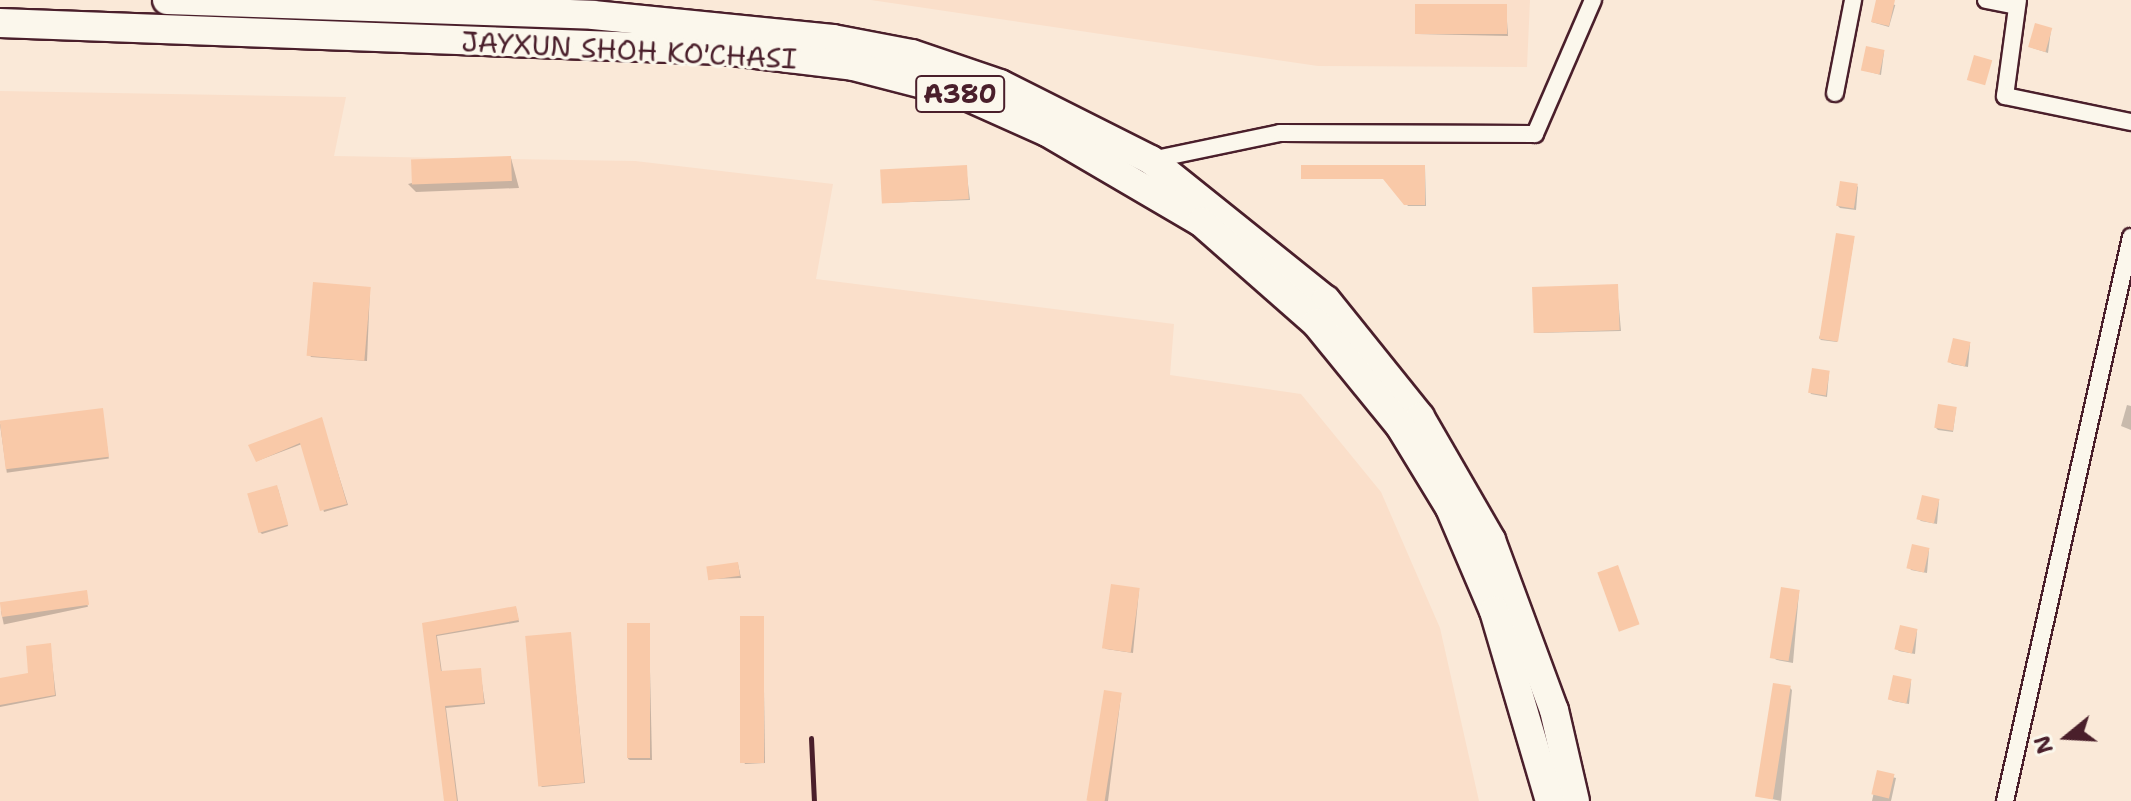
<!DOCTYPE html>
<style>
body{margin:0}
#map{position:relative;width:2131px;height:801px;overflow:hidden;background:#fae9d8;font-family:"Shantell Sans",sans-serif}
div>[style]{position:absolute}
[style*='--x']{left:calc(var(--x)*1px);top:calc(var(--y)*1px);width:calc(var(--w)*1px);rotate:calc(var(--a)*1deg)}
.built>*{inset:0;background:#fadfca}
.shadow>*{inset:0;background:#0003;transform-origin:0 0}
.building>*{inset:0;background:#f9c9a8;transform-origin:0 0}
.roads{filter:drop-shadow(2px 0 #4a1f2b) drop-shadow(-2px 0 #4a1f2b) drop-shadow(0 2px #4a1f2b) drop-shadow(0 -2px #4a1f2b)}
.minor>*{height:16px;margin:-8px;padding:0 8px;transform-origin:8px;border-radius:8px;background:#fbf7ec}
.trunk>*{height:28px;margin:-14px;padding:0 14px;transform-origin:14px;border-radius:14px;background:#fbf7ec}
.rail>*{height:5px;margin:-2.5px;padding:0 2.5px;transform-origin:2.5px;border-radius:2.5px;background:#4a1f2b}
span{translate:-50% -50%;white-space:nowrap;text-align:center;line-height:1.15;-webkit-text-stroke:7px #fbf7ec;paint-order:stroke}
.shield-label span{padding:2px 6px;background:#fbf7ec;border:2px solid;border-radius:6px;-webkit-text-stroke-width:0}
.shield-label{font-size:26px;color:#4a1f2b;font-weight:700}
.street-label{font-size:28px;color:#4a1f2b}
.north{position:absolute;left:2027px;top:697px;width:80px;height:80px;-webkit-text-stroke:6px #fbf7ec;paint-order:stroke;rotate:252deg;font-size:22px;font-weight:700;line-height:32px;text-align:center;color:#4a1f2b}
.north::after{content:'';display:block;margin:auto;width:28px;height:36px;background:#4a1f2b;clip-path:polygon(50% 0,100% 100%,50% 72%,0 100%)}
</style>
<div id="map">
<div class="built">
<i style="clip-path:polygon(871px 0,1530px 0,1527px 67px,1318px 66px)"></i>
<i style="clip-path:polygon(0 91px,346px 97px,334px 156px,635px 161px,833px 184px,816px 279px,1174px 324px,1170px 375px,1301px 394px,1381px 492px,1440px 628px,1479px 801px,0 801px)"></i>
</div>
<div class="shadow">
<i style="left:1878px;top:0;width:18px;height:23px;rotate:16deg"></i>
<i style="clip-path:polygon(1506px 6px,1508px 36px,1417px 34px)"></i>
<i style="clip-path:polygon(2051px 30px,2048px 53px,2030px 47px)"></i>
<i style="clip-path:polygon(1884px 52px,1881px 75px,1863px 70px)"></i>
<i style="clip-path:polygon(511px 158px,519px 188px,416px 192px,408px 184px)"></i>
<i style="clip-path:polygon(1425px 167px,1426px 206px,1408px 206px,1386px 179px,1303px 178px)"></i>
<i style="clip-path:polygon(966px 168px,970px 200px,884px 203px)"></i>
<i style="clip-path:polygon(1858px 186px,1856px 210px,1840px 208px,1838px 206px)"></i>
<i style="clip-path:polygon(1854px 238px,1837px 342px,1821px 340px,1819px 338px)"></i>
<i style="clip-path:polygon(1617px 286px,1621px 331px,1536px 333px)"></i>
<i style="clip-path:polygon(370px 288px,367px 361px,311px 357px,310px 355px)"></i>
<i style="clip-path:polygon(1970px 344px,1968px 367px,1952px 364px,1950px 362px)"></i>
<i style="clip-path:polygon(1829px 373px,1827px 397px,1811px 394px,1810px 392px)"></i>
<i style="clip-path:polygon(2127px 405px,2131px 406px,2131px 430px,2121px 426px)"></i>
<i style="clip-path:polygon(1956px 409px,1953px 432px,1938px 430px,1936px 428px)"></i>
<i style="left:102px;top:410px;width:49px;height:103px;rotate:82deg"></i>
<i style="clip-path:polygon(321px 419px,348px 505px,324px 512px,302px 444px,257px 461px)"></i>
<i style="clip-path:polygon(278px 489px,288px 526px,262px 534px,260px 532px)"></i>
<i style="clip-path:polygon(1939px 501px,1937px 524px,1921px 521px,1920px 520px)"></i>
<i style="clip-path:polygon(1929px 550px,1927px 573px,1911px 570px,1910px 568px)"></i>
<i style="clip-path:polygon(738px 564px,741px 578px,709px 579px)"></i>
<i style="clip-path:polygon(1139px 590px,1133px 653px,1106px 649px,1104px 647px)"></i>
<i style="clip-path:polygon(1799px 592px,1793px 663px,1777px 660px,1775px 659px)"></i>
<i style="left:85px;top:593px;width:14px;height:86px;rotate:78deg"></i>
<i style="clip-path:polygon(516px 608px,519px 622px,437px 636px,442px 673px,480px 670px,485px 704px,446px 708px,458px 801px,446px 801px,424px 625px)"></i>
<i style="clip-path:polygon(763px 618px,765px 763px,745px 764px,744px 762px)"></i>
<i style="clip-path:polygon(649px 626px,652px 760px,630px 760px,628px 759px)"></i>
<i style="clip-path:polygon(1917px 631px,1915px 654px,1899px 651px,1898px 650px)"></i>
<i style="clip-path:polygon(570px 634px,585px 783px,542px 787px,540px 785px)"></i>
<i style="clip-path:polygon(50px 645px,56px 696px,0 707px,0 680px,30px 675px)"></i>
<i style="clip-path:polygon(1911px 681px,1909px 704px,1893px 701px,1891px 699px)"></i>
<i style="clip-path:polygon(1790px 688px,1792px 690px,1781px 801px,1763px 797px)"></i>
<i style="clip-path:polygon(1121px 695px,1108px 801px,1091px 801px)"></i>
<i style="clip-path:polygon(1878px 773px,1896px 778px,1891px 801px,1872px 801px)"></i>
</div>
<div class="building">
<i style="clip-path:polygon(1876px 0,1895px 0,1889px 26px,1871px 22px)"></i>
<i style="left:1415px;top:4px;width:92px;height:30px"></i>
<i style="left:2035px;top:23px;width:18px;height:25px;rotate:16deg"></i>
<i style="left:1866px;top:46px;width:19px;height:25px;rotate:12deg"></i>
<i style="left:1974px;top:55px;width:19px;height:26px;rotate:16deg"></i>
<i style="left:511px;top:156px;width:25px;height:100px;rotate:88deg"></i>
<i style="left:967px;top:165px;width:34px;height:87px;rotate:87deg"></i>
<i style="clip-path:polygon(1301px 165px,1425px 165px,1425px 205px,1404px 205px,1383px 179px,1301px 179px)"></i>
<i style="left:1840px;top:181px;width:18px;height:25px;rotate:9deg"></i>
<i style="left:1836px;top:233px;width:19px;height:107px;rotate:9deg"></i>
<i style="left:313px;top:282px;width:58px;height:74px;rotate:5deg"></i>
<i style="left:1618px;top:284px;width:46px;height:86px;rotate:88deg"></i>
<i style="left:1953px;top:338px;width:18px;height:25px;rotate:13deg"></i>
<i style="left:1812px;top:368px;width:18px;height:25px;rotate:9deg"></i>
<i style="left:1938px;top:404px;width:19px;height:24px;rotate:9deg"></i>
<i style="left:103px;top:408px;width:49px;height:104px;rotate:83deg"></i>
<i style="clip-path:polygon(322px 417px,347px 504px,320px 511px,300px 443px,256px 462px,248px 445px)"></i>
<i style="left:277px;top:485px;width:41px;height:31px;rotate:74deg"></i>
<i style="left:1922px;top:495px;width:18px;height:25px;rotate:13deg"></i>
<i style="left:1912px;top:544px;width:18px;height:25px;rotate:13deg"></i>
<i style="left:738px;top:562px;width:14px;height:32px;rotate:82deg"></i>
<i style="left:1618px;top:565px;width:63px;height:22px;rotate:70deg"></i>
<i style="left:1111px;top:584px;width:29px;height:65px;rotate:8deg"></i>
<i style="left:1781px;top:587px;width:19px;height:72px;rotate:9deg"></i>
<i style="left:87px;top:590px;width:15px;height:88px;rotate:82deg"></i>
<i style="clip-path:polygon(516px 606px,519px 620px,436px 635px,441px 671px,481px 668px,484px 703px,445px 706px,457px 801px,444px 801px,422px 623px)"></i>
<i style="left:740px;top:616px;width:24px;height:147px"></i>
<i style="left:650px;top:623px;width:135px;height:23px;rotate:90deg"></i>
<i style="left:1900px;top:625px;width:18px;height:25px;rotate:13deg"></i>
<i style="left:571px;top:632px;width:151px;height:46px;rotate:85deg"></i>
<i style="clip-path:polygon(51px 643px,55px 695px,0 705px,0 678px,28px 673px,26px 646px)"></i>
<i style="left:1893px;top:675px;width:19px;height:25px;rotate:12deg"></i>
<i style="left:1773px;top:683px;width:18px;height:115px;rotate:9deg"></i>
<i style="left:1104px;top:690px;width:18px;height:112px;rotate:9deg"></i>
<i style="left:1877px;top:770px;width:18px;height:25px;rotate:13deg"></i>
</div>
<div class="roads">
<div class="minor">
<i style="--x:1986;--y:0;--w:31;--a:11"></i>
<i style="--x:2018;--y:0;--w:97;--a:97.7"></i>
<i style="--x:2005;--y:96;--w:129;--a:11.7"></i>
<i style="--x:1835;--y:93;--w:95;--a:-79"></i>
<i style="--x:1151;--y:160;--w:132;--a:-11.8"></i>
<i style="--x:1280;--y:133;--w:255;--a:0.2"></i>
<i style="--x:1535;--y:134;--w:146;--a:-66.6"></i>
<i style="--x:2005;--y:801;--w:578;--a:-77.41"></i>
</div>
<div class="trunk">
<i style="--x:167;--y:0;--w:426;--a:2"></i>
<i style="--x:593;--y:15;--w:241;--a:5.7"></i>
<i style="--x:833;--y:39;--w:80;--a:10.8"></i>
<i style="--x:912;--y:54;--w:93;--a:18.8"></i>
<i style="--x:1000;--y:84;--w:169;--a:26.7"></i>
<i style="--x:1151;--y:160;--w:224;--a:38.7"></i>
<i style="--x:1326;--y:300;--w:150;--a:51.2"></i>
<i style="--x:1420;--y:417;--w:142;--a:60"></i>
<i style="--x:1491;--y:540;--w:181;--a:69.7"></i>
<i style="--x:1554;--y:710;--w:93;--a:77"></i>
<i style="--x:0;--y:23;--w:724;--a:2.14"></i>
<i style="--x:723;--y:50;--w:131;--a:7"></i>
<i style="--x:853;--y:66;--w:113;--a:14.4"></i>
<i style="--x:962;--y:94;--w:93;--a:24.1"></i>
<i style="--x:1047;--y:132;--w:178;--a:30.3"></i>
<i style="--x:1201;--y:222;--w:153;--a:41.3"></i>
<i style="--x:1316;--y:323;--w:133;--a:50.8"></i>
<i style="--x:1400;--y:426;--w:96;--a:58.6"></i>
<i style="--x:1450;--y:508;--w:112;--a:66.9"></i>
<i style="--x:1494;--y:611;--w:198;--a:73.6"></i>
</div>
</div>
<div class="rail">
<i style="--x:811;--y:738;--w:63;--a:87.3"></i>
</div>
<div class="shield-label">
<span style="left:960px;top:94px">A380</span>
</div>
<div class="street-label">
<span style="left:629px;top:50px;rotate:3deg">JAYXUN SHOH KO'CHASI</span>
</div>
<div class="north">N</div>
</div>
